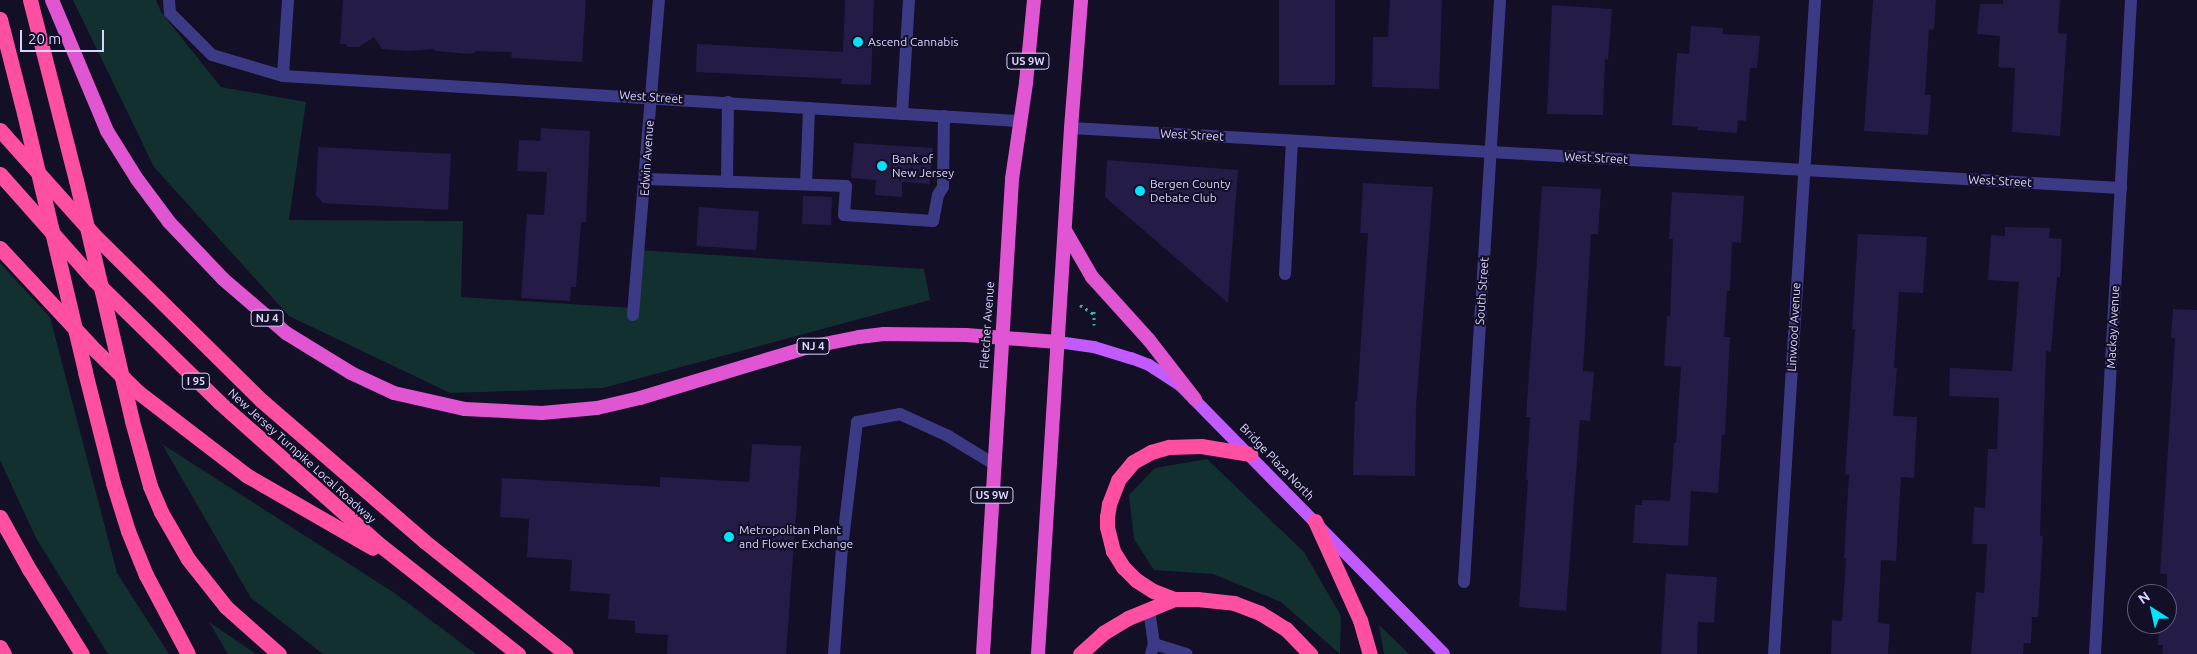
<!DOCTYPE html>
<style>
body{margin:0}
#map{position:relative;width:2197px;height:654px;overflow:hidden;background:#130f26;font-family:Ubuntu,sans-serif}
div>[style]{position:absolute}
[style*='--x']{left:calc(var(--x)*1px);top:calc(var(--y)*1px);width:calc(var(--w)*1px);rotate:calc(var(--a)*1deg)}
.green>*{inset:0;background:#12302f}
.building>*{inset:0;background:#241b47;transform-origin:0 0}
.path>*{height:3px;margin-top:-1.5px;transform-origin:0;background:repeating-linear-gradient(90deg,#2fb8b0 0 2.5px,transparent 0 6.5px)}
.service>*{height:12px;margin:-6px;padding:0 6px;transform-origin:6px;border-radius:6px;background:#3d3a85}
.minor>*{height:12px;margin:-6px;padding:0 6px;transform-origin:6px;border-radius:6px;background:#3d3a85}
.tertiary>*{height:12px;margin:-6px;padding:0 6px;transform-origin:6px;border-radius:6px;background:#3d3a85}
.primary>*{height:12px;margin:-6px;padding:0 6px;transform-origin:6px;border-radius:6px;background:#c25bff}
.trunk>*{height:14px;margin:-7px;padding:0 7px;transform-origin:7px;border-radius:7px;background:#e055d1}
.motorway>*{height:15px;margin:-7.5px;padding:0 7.5px;transform-origin:7.5px;border-radius:7.5px;background:#ff4fa3}
.motorway-bridge>*{height:15px;margin:-7.5px;padding:0 7.5px;transform-origin:7.5px;border-radius:7.5px;background:#ff4fa3}
.dots>*{width:14px;height:14px;translate:-50% -50%;box-sizing:border-box;border:2px solid #130f26;border-radius:50%}
span{translate:-50% -50%;white-space:nowrap;text-align:center;line-height:1.15;-webkit-text-stroke:4px #130f26;paint-order:stroke}
.shield-label span{padding:1px 4px;background:#130f26;border:1px solid;border-radius:4px;-webkit-text-stroke-width:0}
.shield-label{font-size:11px;color:#d9d4ff;font-weight:700}
.poi-label{font-size:12px;color:#d9d4ff}
.left{translate:0 -50%;text-align:left}
.street-label{font-size:12px;color:#d9d4ff}
.north{position:absolute;left:2127px;top:584px;width:50px;height:50px;box-sizing:border-box;background:#130f26;border:1px solid #625e7d;border-radius:50%;rotate:325deg;font-size:14px;font-weight:700;line-height:20px;text-align:center;color:#d9d4ff}
.north::after{content:'';display:block;margin:auto;width:18px;height:22px;background:#00e5ff;clip-path:polygon(50% 0,100% 100%,50% 72%,0 100%)}
.scale{position:absolute;left:20px;top:30px;width:84px;height:22px;box-sizing:border-box;border:2px solid #d9d4ff;border-top:0;padding-left:6px;font-size:15px;line-height:18px;white-space:nowrap;color:#d9d4ff;-webkit-text-stroke:4px #130f26;paint-order:stroke}
</style>
<div id="map">
<div class="green">
<i style="clip-path:polygon(73px 0,156px 0,161px 12px,221px 87px,306px 102px,289px 220px,463px 221px,461px 297px,633px 308px,639px 250px,924px 269px,930px 300px,603px 388px,450px 393px,289px 316px,154px 167px)"></i>
<i style="clip-path:polygon(0 263px,50px 317px,117px 573px,169px 654px,108px 654px,36px 538px,0 460px)"></i>
<i style="clip-path:polygon(162px 444px,396px 594px,476px 654px,323px 654px,251px 598px)"></i>
<i style="clip-path:polygon(1207px 459px,1304px 552px,1341px 616px,1340px 654px,1281px 602px,1213px 574px,1154px 570px,1134px 539px,1129px 495px,1155px 468px)"></i>
<i style="clip-path:polygon(209px 622px,256px 654px,228px 654px)"></i>
<i style="clip-path:polygon(1379px 625px,1409px 654px,1384px 654px)"></i>
</div>
<div class="building">
<i style="clip-path:polygon(343px 0,586px 0,582px 62px,511px 58px,512px 52px,477px 51px,474px 53px,468px 54px,436px 51px,433px 49px,409px 51px,382px 49px,374px 37px,359px 47px,348px 47px,346px 44px,340px 44px)"></i>
<i style="clip-path:polygon(845px 0,874px 0,871px 85px,841px 84px,842px 79px,696px 72px,697px 44px,843px 52px)"></i>
<i style="left:1279px;top:0;width:56px;height:85px"></i>
<i style="clip-path:polygon(1390px 0,1442px 0,1439px 89px,1372px 87px,1373px 37px,1388px 37px)"></i>
<i style="clip-path:polygon(1873px 0,1936px 0,1934px 30px,1929px 29px,1925px 95px,1931px 95px,1928px 135px,1864px 131px)"></i>
<i style="clip-path:polygon(2003px 0,2060px 0,2058px 33px,2067px 34px,2060px 136px,2012px 132px,2015px 68px,1998px 67px,2000px 36px,1977px 34px,1980px 4px,2003px 4px)"></i>
<i style="clip-path:polygon(1552px 5px,1612px 9px,1608px 60px,1605px 59px,1603px 115px,1547px 114px)"></i>
<i style="clip-path:polygon(1691px 26px,1723px 28px,1723px 34px,1760px 36px,1757px 68px,1750px 68px,1746px 121px,1738px 120px,1737px 133px,1697px 130px,1698px 127px,1672px 125px,1677px 53px,1689px 54px)"></i>
<i style="clip-path:polygon(541px 128px,590px 131px,586px 222px,581px 222px,576px 287px,571px 287px,570px 301px,521px 298px,527px 214px,544px 215px,547px 172px,517px 171px,519px 140px,540px 141px)"></i>
<i style="clip-path:polygon(854px 143px,933px 148px,930px 184px,902px 182px,902px 197px,875px 195px,876px 180px,851px 178px)"></i>
<i style="clip-path:polygon(318px 147px,451px 154px,448px 210px,323px 203px,316px 195px)"></i>
<i style="clip-path:polygon(1107px 160px,1238px 170px,1228px 303px,1105px 197px)"></i>
<i style="clip-path:polygon(1363px 183px,1433px 187px,1416px 406px,1415px 476px,1353px 475px,1355px 401px,1357px 401px,1368px 233px,1360px 233px)"></i>
<i style="clip-path:polygon(1542px 186px,1601px 189px,1598px 234px,1591px 234px,1583px 371px,1594px 372px,1590px 421px,1580px 420px,1566px 611px,1519px 607px,1528px 480px,1526px 480px,1530px 417px,1526px 417px)"></i>
<i style="clip-path:polygon(1672px 192px,1744px 196px,1741px 243px,1732px 242px,1730px 291px,1727px 291px,1724px 337px,1730px 337px,1725px 435px,1722px 435px,1718px 493px,1691px 491px,1688px 546px,1633px 543px,1635px 505px,1642px 505px,1642px 500px,1670px 501px,1674px 443px,1676px 443px,1681px 367px,1664px 366px,1667px 316px,1670px 316px,1673px 239px,1669px 239px)"></i>
<i style="left:803px;top:196px;width:29px;height:28px;rotate:2deg"></i>
<i style="left:699px;top:207px;width:60px;height:39px;rotate:4deg"></i>
<i style="clip-path:polygon(2005px 227px,2050px 228px,2049px 238px,2062px 239px,2060px 277px,2057px 277px,2051px 352px,2046px 351px,2040px 536px,2043px 536px,2038px 617px,2032px 617px,2031px 643px,2024px 643px,2023px 654px,1971px 654px,1976px 592px,1984px 593px,1987px 544px,1972px 544px,1974px 507px,1985px 508px,1988px 449px,1997px 449px,1999px 398px,1949px 396px,1950px 368px,2012px 371px,2019px 282px,1988px 280px,1991px 235px,2005px 236px)"></i>
<i style="clip-path:polygon(1858px 234px,1927px 237px,1923px 293px,1899px 292px,1894px 368px,1897px 368px,1893px 416px,1917px 417px,1914px 478px,1901px 477px,1896px 561px,1881px 560px,1878px 623px,1890px 624px,1888px 654px,1831px 654px,1832px 620px,1842px 621px,1846px 558px,1844px 558px,1849px 475px,1845px 474px,1855px 329px,1852px 329px)"></i>
<i style="clip-path:polygon(2173px 309px,2197px 310px,2197px 654px,2162px 654px,2163px 645px,2158px 645px,2159px 624px,2167px 624px,2167px 574px,2160px 574px,2175px 338px,2171px 338px)"></i>
<i style="clip-path:polygon(752px 444px,801px 446px,786px 654px,667px 654px,668px 635px,635px 633px,635px 621px,608px 619px,610px 594px,570px 591px,572px 560px,527px 557px,529px 519px,500px 517px,502px 478px,660px 487px,660px 477px,749px 482px)"></i>
<i style="clip-path:polygon(1666px 574px,1717px 577px,1714px 623px,1698px 622px,1697px 654px,1661px 654px)"></i>
</div>
<div class="path">
<i style="--x:1080;--y:305;--w:17;--a:33"></i>
<i style="--x:1094;--y:311;--w:14;--a:90"></i>
</div>
<div class="service">
<i style="--x:169;--y:0;--w:13;--a:86"></i>
<i style="--x:170;--y:13;--w:59;--a:45"></i>
<i style="--x:212;--y:55;--w:74;--a:16.5"></i>
<i style="--x:902;--y:114;--w:114;--a:-86.5"></i>
<i style="--x:646;--y:179;--w:200;--a:2"></i>
<i style="--x:846;--y:186;--w:29;--a:94"></i>
<i style="--x:844;--y:215;--w:89;--a:3.9"></i>
<i style="--x:933;--y:221;--w:26;--a:-79"></i>
<i style="--x:938;--y:195;--w:9;--a:-58"></i>
<i style="--x:943;--y:187;--w:71;--a:-89.2"></i>
<i style="--x:727;--y:182;--w:80;--a:-89.3"></i>
<i style="--x:806;--y:184;--w:76;--a:-87.7"></i>
<i style="--x:1285;--y:274;--w:133;--a:-87"></i>
<i style="--x:1149;--y:609;--w:35;--a:82"></i>
<i style="--x:1154;--y:644;--w:10;--a:107"></i>
<i style="--x:1154;--y:644;--w:34;--a:17"></i>
<i style="--x:834;--y:654;--w:106;--a:-85.7"></i>
<i style="--x:842;--y:548;--w:127;--a:-83.2"></i>
<i style="--x:857;--y:422;--w:44;--a:-10.5"></i>
<i style="--x:900;--y:414;--w:53;--a:24.6"></i>
<i style="--x:948;--y:436;--w:54;--a:31.3"></i>
</div>
<div class="minor">
<i style="--x:288;--y:0;--w:76;--a:93.8"></i>
<i style="--x:283;--y:76;--w:737;--a:3.5"></i>
<i style="--x:1071;--y:128;--w:1052;--a:3.27"></i>
<i style="--x:633;--y:315;--w:316;--a:-85.3"></i>
<i style="--x:1464;--y:582;--w:583;--a:-86.46"></i>
<i style="--x:2095;--y:654;--w:655;--a:-86.85"></i>
</div>
<div class="tertiary">
<i style="--x:1774;--y:654;--w:655;--a:-86.41"></i>
</div>
<div class="primary">
<i style="--x:1058;--y:342;--w:36;--a:8"></i>
<i style="--x:1094;--y:347;--w:39;--a:17"></i>
<i style="--x:1131;--y:358;--w:19;--a:21"></i>
<i style="--x:1149;--y:365;--w:38;--a:33"></i>
<i style="--x:1181;--y:386;--w:375;--a:45.5"></i>
</div>
<div class="trunk">
<i style="--x:52;--y:0;--w:142;--a:67.2"></i>
<i style="--x:107;--y:131;--w:57;--a:58"></i>
<i style="--x:137;--y:179;--w:54;--a:53.3"></i>
<i style="--x:169;--y:222;--w:79;--a:46.5"></i>
<i style="--x:223;--y:279;--w:83;--a:40.6"></i>
<i style="--x:286;--y:333;--w:76;--a:31.6"></i>
<i style="--x:351;--y:373;--w:47;--a:24.9"></i>
<i style="--x:394;--y:393;--w:73;--a:12.7"></i>
<i style="--x:465;--y:409;--w:77;--a:3"></i>
<i style="--x:542;--y:413;--w:55;--a:-5.2"></i>
<i style="--x:597;--y:408;--w:44;--a:-13.1"></i>
<i style="--x:640;--y:398;--w:177;--a:-16.8"></i>
<i style="--x:809;--y:347;--w:51;--a:-11.3"></i>
<i style="--x:859;--y:337;--w:25;--a:-7"></i>
<i style="--x:884;--y:334;--w:82;--a:0.7"></i>
<i style="--x:966;--y:335;--w:92;--a:4.4"></i>
<i style="--x:1066;--y:232;--w:52;--a:60"></i>
<i style="--x:1092;--y:277;--w:85;--a:47.9"></i>
<i style="--x:1149;--y:340;--w:75;--a:52.1"></i>
<i style="--x:983;--y:654;--w:476;--a:-86.5"></i>
<i style="--x:1012;--y:179;--w:97;--a:-81.7"></i>
<i style="--x:1026;--y:83;--w:83;--a:-84.5"></i>
<i style="--x:1038;--y:654;--w:527;--a:-86.41"></i>
<i style="--x:1071;--y:128;--w:128;--a:-85.5"></i>
</div>
<div class="motorway">
<i style="--x:30;--y:0;--w:186;--a:75.7"></i>
<i style="--x:0;--y:19;--w:97;--a:75.7"></i>
<i style="--x:0;--y:130;--w:140;--a:48.2"></i>
<i style="--x:93;--y:234;--w:238;--a:44.7"></i>
<i style="--x:262;--y:401;--w:214;--a:40.8"></i>
<i style="--x:424;--y:541;--w:181;--a:38.5"></i>
<i style="--x:0;--y:174;--w:142;--a:48.4"></i>
<i style="--x:94;--y:280;--w:175;--a:44.3"></i>
<i style="--x:219;--y:402;--w:215;--a:41.6"></i>
<i style="--x:380;--y:545;--w:176;--a:38.3"></i>
<i style="--x:0;--y:248;--w:132;--a:47.1"></i>
<i style="--x:90;--y:345;--w:67;--a:44.4"></i>
<i style="--x:138;--y:392;--w:136;--a:37.5"></i>
<i style="--x:246;--y:475;--w:146;--a:29.9"></i>
<i style="--x:85;--y:372;--w:114;--a:75.8"></i>
<i style="--x:113;--y:483;--w:50;--a:72.6"></i>
<i style="--x:128;--y:531;--w:48;--a:67.8"></i>
<i style="--x:146;--y:575;--w:89;--a:62"></i>
<i style="--x:132;--y:421;--w:67;--a:74.5"></i>
<i style="--x:150;--y:486;--w:28;--a:67"></i>
<i style="--x:161;--y:512;--w:54;--a:60.1"></i>
<i style="--x:188;--y:559;--w:61;--a:51.6"></i>
<i style="--x:226;--y:607;--w:71;--a:41.6"></i>
<i style="--x:0;--y:517;--w:60;--a:60.9"></i>
<i style="--x:29;--y:569;--w:100;--a:58.1"></i>
<i style="--x:1315;--y:521;--w:109;--a:65.6"></i>
<i style="--x:1360;--y:620;--w:35;--a:74"></i>
<i style="--x:1174;--y:599;--w:22;--a:-159"></i>
<i style="--x:1153;--y:591;--w:20;--a:-147"></i>
<i style="--x:1136;--y:580;--w:18;--a:-135"></i>
<i style="--x:1123;--y:567;--w:19;--a:-122"></i>
<i style="--x:1113;--y:551;--w:25;--a:-104"></i>
<i style="--x:1107;--y:527;--w:10;--a:-90"></i>
<i style="--x:1107;--y:517;--w:13;--a:-81"></i>
<i style="--x:1109;--y:504;--w:26;--a:-69"></i>
<i style="--x:1118;--y:480;--w:23;--a:-50"></i>
<i style="--x:1133;--y:462;--w:21;--a:-29"></i>
<i style="--x:1151;--y:452;--w:19;--a:-16"></i>
<i style="--x:1169;--y:447;--w:32;--a:-2"></i>
<i style="--x:1201;--y:446;--w:50;--a:9.3"></i>
<i style="--x:0;--y:647;--w:8;--a:60"></i>
<i style="--x:1080;--y:654;--w:31;--a:-42"></i>
<i style="--x:1103;--y:633;--w:29;--a:-31"></i>
<i style="--x:1128;--y:618;--w:50;--a:-22.4"></i>
<i style="--x:1174;--y:599;--w:23;--a:0"></i>
<i style="--x:1197;--y:599;--w:37;--a:6"></i>
<i style="--x:1234;--y:603;--w:28;--a:21"></i>
<i style="--x:1260;--y:613;--w:31;--a:32"></i>
<i style="--x:1286;--y:629;--w:35;--a:46"></i>
</div>
<div class="motorway-bridge">
<i style="--x:24;--y:113;--w:266;--a:76.7"></i>
<i style="--x:76;--y:180;--w:247;--a:76.9"></i>
</div>
<div class="dots">
<i style="left:858px;top:42px;background:#00e5ff"></i>
<i style="left:882px;top:166px;background:#00e5ff"></i>
<i style="left:1140px;top:191px;background:#00e5ff"></i>
<i style="left:729px;top:537px;background:#00e5ff"></i>
</div>
<div class="shield-label">
<span style="left:1028px;top:61px">US 9W</span>
<span style="left:267px;top:318px">NJ 4</span>
<span style="left:813px;top:346px">NJ 4</span>
<span style="left:196px;top:381px">I 95</span>
<span style="left:992px;top:495px">US 9W</span>
</div>
<div class="poi-label">
<span class="left" style="left:868px;top:42px">Ascend Cannabis</span>
<span class="left" style="left:892px;top:166px">Bank of<br>New Jersey</span>
<span class="left" style="left:1150px;top:191px">Bergen County<br>Debate Club</span>
<span class="left" style="left:739px;top:537px">Metropolitan Plant<br>and Flower Exchange</span>
</div>
<div class="street-label">
<span style="left:651px;top:97px;rotate:4deg">West Street</span>
<span style="left:1192px;top:135px;rotate:3deg">West Street</span>
<span style="left:647px;top:158px;rotate:-86deg">Edwin Avenue</span>
<span style="left:1596px;top:158px;rotate:3deg">West Street</span>
<span style="left:2000px;top:181px;rotate:3deg">West Street</span>
<span style="left:1482px;top:291px;rotate:-86deg">South Street</span>
<span style="left:987px;top:325px;rotate:-86deg">Fletcher Avenue</span>
<span style="left:1794px;top:327px;rotate:-87deg">Linwood Avenue</span>
<span style="left:2113px;top:327px;rotate:-87deg">Mackay Avenue</span>
<span style="left:302px;top:456px;rotate:42deg">New Jersey Turnpike Local Roadway</span>
<span style="left:1277px;top:462px;rotate:46deg">Bridge Plaza North</span>
</div>
<div class="north">N</div>
<div class="scale">20 m</div>
</div>
